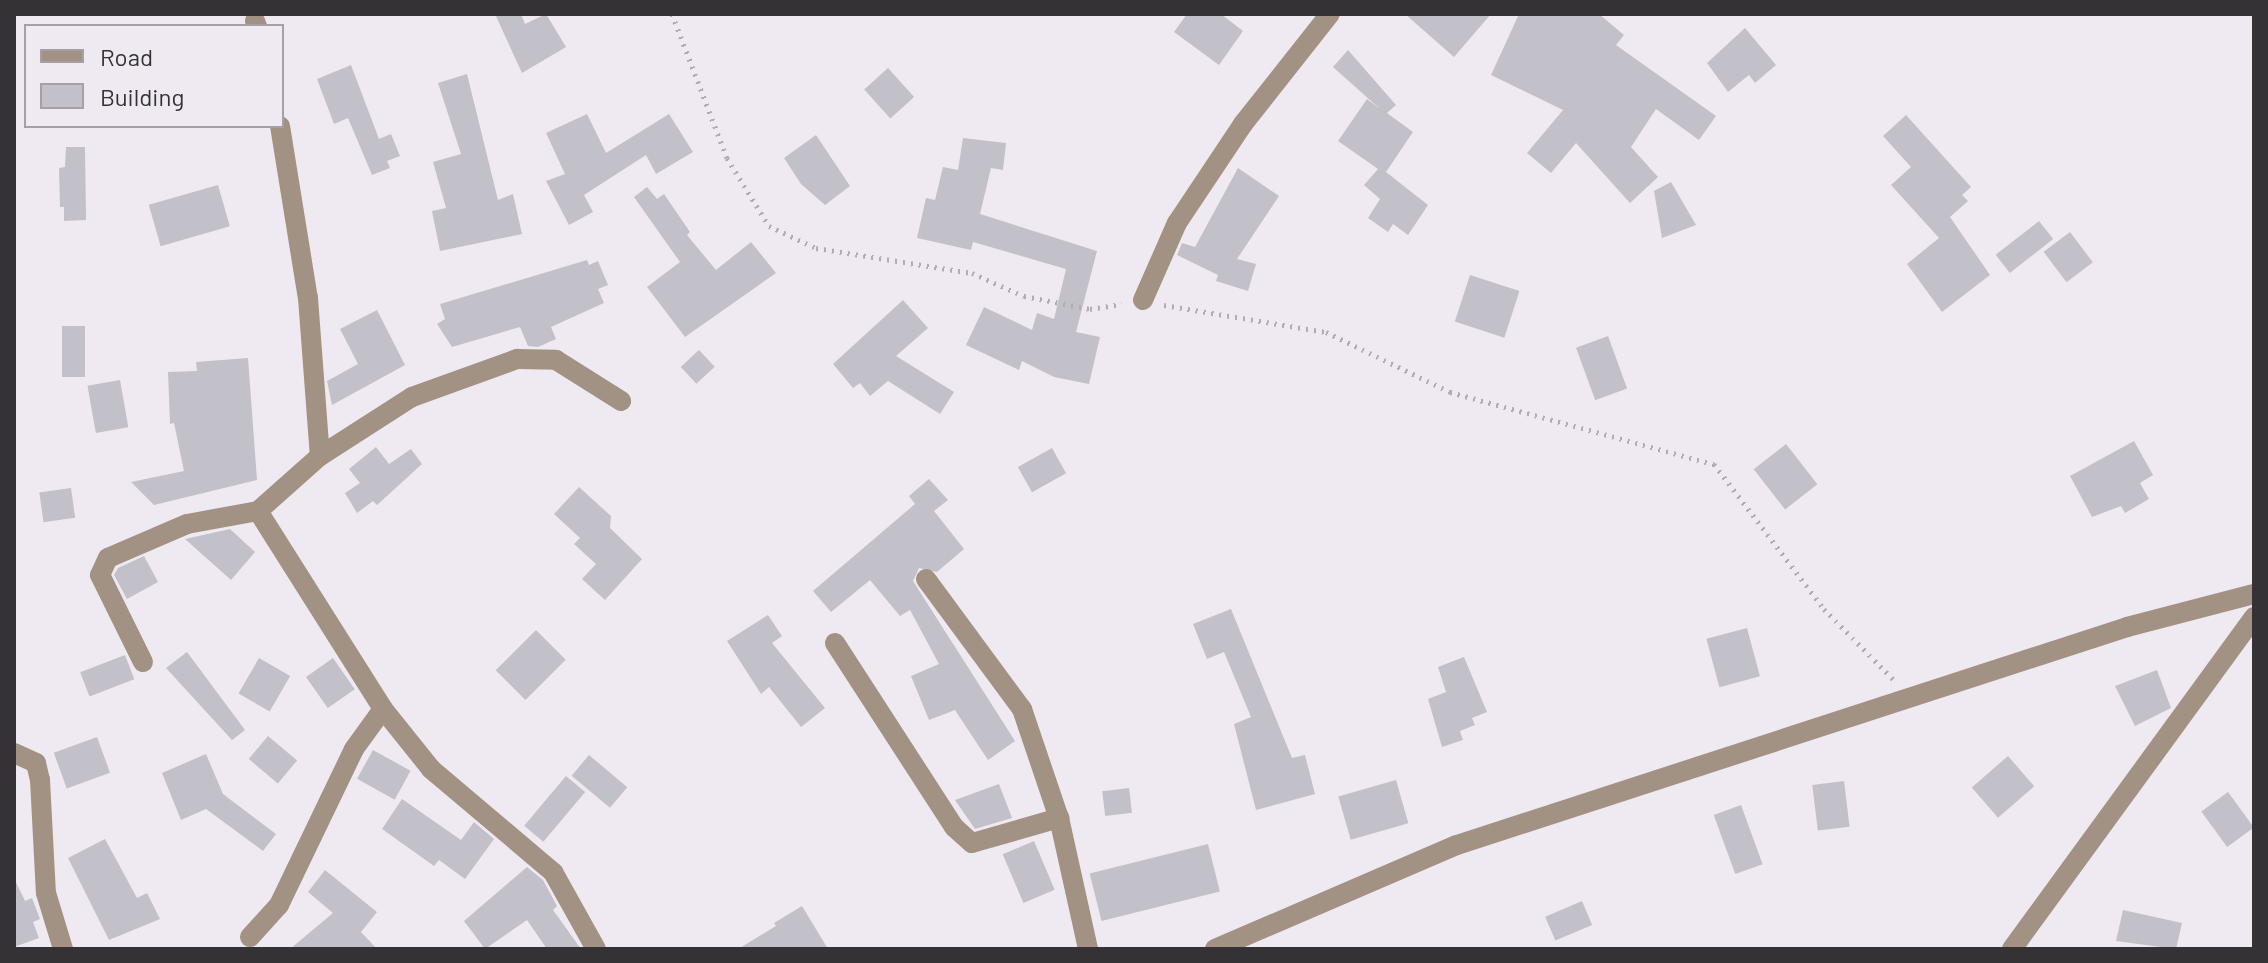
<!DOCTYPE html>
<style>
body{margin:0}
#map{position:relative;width:2268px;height:963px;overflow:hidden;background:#efeaf2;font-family:Barlow,sans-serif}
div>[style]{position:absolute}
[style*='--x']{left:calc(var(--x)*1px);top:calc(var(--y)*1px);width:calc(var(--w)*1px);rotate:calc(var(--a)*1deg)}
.building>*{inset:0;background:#c2c0c8;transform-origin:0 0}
.path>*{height:5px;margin-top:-2.5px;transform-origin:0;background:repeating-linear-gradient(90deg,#b0acb2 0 2px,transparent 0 8px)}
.minor>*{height:20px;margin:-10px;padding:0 10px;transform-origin:10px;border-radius:10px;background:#a29283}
span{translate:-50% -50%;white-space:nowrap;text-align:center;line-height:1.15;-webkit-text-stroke:7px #efeaf2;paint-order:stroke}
.frame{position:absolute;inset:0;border:16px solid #343235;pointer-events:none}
.legend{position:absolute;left:24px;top:24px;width:260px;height:104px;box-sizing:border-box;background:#efeaf2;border:2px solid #a4a0a6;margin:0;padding:10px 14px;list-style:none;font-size:24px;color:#343235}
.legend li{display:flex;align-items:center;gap:16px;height:40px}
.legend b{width:40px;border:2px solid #a4a0a6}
</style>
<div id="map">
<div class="building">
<i style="clip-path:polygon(495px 14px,521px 14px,525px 24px,546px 14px,566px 47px,522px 73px)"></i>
<i style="clip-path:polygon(1187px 14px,1221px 14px,1243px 31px,1219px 65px,1174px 32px)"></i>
<i style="clip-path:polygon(1405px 14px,1491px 14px,1454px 57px)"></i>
<i style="clip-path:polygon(1519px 14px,1599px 14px,1624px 35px,1616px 45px,1716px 116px,1699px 140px,1656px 109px,1631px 147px,1658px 177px,1630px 203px,1576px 143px,1551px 173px,1527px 153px,1563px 110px,1491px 75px)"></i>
<i style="clip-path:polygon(1745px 28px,1776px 65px,1755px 83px,1749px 75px,1728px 92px,1707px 63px)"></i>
<i style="clip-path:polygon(1348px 50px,1396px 105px,1387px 113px,1413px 132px,1386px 172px,1428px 205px,1408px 235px,1393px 224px,1388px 232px,1368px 218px,1380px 199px,1364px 185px,1378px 169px,1338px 141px,1367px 99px,1380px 109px,1333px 67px)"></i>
<i style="clip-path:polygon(351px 65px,379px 139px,391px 134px,400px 156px,387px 161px,390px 168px,372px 175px,348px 118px,334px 124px,317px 79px)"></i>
<i style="left:888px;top:68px;width:39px;height:32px;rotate:48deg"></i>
<i style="clip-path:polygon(467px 74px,498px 200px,513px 194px,522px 234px,440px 251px,432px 211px,446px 208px,433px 162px,461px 154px,438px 83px)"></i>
<i style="clip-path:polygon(587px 114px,606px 153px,669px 114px,693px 152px,656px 174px,646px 155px,584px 195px,593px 212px,569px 225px,546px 181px,565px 174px,546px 133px)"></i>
<i style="clip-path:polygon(1906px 115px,1971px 187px,1962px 195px,1968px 201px,1950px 217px,1990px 275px,1942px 312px,1907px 264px,1939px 238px,1891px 185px,1911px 167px,1883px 136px)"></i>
<i style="clip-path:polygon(816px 135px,850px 186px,825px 205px,801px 184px,784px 158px)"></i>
<i style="clip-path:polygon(963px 138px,1006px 143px,1003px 170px,991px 168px,980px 214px,1097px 251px,1076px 332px,1100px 337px,1089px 384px,1054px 377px,1022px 361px,1019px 370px,966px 345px,984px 307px,1032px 330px,1037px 313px,1054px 319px,1066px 269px,973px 242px,971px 250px,917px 238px,926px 198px,935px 200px,943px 167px,958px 170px)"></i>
<i style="clip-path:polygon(66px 147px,85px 147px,86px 220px,64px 221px,64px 207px,60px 207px,59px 168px,65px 167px)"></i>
<i style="clip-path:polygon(1238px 168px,1279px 196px,1237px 259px,1256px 264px,1248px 291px,1216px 281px,1218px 275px,1177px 255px,1182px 243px,1195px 247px)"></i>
<i style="clip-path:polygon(1671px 182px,1696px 225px,1662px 238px,1654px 191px)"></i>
<i style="left:218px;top:185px;width:43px;height:72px;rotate:74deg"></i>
<i style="clip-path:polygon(647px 187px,657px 199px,664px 194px,690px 232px,687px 235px,716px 270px,751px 242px,776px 273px,685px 337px,647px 287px,680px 262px,634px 197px)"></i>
<i style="left:2039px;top:221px;width:23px;height:55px;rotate:52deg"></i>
<i style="left:2070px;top:232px;width:38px;height:33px;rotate:53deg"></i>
<i style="clip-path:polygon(587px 260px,589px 265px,598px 261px,608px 285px,598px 289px,604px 303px,551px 327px,556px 339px,538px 347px,528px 346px,520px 327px,452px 347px,437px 324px,445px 319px,440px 304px)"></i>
<i style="left:1470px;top:275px;width:52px;height:49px;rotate:18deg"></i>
<i style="clip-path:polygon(903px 300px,928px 328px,896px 356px,954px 392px,940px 414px,888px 381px,870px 396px,860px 383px,853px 388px,833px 364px)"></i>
<i style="clip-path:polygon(377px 310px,405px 365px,332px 405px,327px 381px,358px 364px,340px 329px)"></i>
<i style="left:62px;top:326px;width:23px;height:51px"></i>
<i style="left:1608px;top:336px;width:56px;height:34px;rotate:70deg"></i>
<i style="left:699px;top:350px;width:23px;height:25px;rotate:47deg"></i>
<i style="clip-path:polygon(248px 358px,257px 480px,154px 505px,131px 482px,184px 471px,174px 423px,170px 424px,168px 372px,197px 371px,196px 362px)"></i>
<i style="left:120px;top:380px;width:48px;height:33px;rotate:80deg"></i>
<i style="clip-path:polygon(2134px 441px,2153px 475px,2140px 483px,2149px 499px,2125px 513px,2121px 506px,2092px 517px,2070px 476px)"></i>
<i style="left:1786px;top:444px;width:51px;height:41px;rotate:52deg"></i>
<i style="clip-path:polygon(376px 447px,389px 464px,411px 449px,422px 464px,377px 505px,373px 501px,357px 513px,345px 493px,360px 483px,349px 469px)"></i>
<i style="left:1052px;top:448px;width:29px;height:39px;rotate:61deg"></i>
<i style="clip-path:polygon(929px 479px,948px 500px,934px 511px,964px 549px,937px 572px,919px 568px,913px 581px,1015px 741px,988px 760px,955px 710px,929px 720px,911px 676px,939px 664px,910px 610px,900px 616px,870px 580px,831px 612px,813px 591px,915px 504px,909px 496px)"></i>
<i style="clip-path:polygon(579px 487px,611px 516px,610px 528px,642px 559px,605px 600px,582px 579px,596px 564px,574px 544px,580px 538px,554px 514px)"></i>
<i style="left:71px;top:488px;width:30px;height:32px;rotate:82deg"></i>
<i style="clip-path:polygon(230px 529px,255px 552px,231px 580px,185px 539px)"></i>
<i style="clip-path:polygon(144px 556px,158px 582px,127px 599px,114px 575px,118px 568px)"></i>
<i style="clip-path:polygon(1231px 609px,1292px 758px,1305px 755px,1315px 794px,1256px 810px,1234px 724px,1251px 717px,1224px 652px,1207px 659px,1193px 624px)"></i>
<i style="clip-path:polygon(768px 615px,782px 636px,772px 643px,825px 708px,801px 727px,769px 687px,761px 694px,727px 641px)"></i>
<i style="left:1747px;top:628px;width:50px;height:42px;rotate:75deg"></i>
<i style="left:536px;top:630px;width:42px;height:57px;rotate:45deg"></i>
<i style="clip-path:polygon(187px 652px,245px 730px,232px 740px,166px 668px)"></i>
<i style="left:125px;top:655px;width:26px;height:48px;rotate:69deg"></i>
<i style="clip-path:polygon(1464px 657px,1487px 712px,1472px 718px,1475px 725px,1460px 731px,1463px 740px,1442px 747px,1428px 699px,1446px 692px,1438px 667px)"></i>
<i style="left:259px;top:658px;width:36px;height:41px;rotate:30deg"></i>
<i style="left:333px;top:658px;width:38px;height:33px;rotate:55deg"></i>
<i style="clip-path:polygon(2157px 670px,2171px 708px,2135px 726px,2115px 686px)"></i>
<i style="left:268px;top:736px;width:38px;height:30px;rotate:40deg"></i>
<i style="left:97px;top:737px;width:38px;height:46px;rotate:70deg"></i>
<i style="left:373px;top:750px;width:43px;height:33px;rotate:29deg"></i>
<i style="clip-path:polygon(206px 754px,223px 794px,276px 834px,263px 851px,206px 809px,181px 820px,162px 773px)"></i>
<i style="left:589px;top:755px;width:50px;height:27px;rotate:40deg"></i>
<i style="left:2008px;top:756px;width:40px;height:48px;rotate:49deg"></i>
<i style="left:566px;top:776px;width:25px;height:65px;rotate:40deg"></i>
<i style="left:1396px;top:780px;width:45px;height:60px;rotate:74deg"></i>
<i style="left:1844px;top:781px;width:46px;height:32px;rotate:83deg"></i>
<i style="clip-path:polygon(999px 784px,1012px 818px,975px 829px,955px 800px)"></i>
<i style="left:1129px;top:788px;width:25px;height:27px;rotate:83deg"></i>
<i style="left:2228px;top:792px;width:44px;height:33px;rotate:54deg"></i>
<i style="clip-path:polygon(402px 799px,461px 840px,474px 822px,494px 839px,465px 879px,439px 860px,434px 866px,382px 829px)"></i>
<i style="left:1741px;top:805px;width:63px;height:29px;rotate:70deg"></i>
<i style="clip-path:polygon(105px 839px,137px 898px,147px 893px,160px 919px,109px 940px,68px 858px)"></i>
<i style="left:1034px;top:841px;width:53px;height:34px;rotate:67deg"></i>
<i style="left:1208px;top:844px;width:49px;height:122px;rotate:76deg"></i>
<i style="clip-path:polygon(527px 867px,543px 880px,557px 906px,553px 910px,581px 949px,547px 949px,527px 920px,485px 949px,464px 921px)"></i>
<i style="clip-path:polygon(325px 870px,377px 912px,361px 932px,377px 949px,290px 949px,333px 913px,308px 892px)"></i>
<i style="clip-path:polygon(14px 878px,25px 901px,32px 898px,40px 919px,33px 922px,39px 938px,14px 947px)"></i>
<i style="left:1582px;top:901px;width:26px;height:40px;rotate:67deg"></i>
<i style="clip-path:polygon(802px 906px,828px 949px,738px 949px,776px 926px,774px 923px)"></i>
<i style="clip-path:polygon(2123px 910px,2182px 923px,2176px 949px,2116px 941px)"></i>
</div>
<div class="path">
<i style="--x:672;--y:14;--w:154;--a:69.1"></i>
<i style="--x:727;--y:158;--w:80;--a:58.3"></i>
<i style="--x:769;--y:226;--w:52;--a:25.1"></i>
<i style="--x:816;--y:248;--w:158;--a:9.1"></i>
<i style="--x:972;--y:273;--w:57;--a:23.9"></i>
<i style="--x:1024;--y:296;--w:67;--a:11.1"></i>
<i style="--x:1090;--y:309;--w:32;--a:-9"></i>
<i style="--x:1164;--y:305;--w:164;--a:9.5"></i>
<i style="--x:1326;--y:332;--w:138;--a:25.8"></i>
<i style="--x:1450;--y:392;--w:274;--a:15.3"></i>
<i style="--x:1714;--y:464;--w:182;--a:52.8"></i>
<i style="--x:1824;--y:609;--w:100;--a:45.4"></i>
</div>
<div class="minor">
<i style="--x:255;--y:21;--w:5;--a:68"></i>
<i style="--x:280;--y:126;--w:174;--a:80.8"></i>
<i style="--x:308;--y:298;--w:158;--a:85.7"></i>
<i style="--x:1143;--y:300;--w:84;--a:-66.2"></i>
<i style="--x:1177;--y:223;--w:119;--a:-56.3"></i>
<i style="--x:1243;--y:124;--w:140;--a:-51.7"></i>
<i style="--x:258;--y:511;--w:83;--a:-41.6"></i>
<i style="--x:320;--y:456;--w:109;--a:-32.7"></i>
<i style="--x:412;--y:397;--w:112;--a:-19.9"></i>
<i style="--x:517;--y:359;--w:39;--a:1"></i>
<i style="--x:556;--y:360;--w:77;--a:32.2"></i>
<i style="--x:926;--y:579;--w:162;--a:53.6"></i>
<i style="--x:1022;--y:709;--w:115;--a:71.3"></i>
<i style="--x:1059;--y:818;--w:134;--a:77.5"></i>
<i style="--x:835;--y:643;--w:219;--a:57.1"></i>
<i style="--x:954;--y:827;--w:24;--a:42"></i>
<i style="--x:972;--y:843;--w:91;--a:-16"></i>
<i style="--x:143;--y:662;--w:97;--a:-116.3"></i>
<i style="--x:100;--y:575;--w:19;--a:-65"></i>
<i style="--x:108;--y:558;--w:86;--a:-23.3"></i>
<i style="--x:187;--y:524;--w:72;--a:-10.4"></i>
<i style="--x:258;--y:511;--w:234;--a:57.7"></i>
<i style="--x:383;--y:709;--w:77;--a:51.3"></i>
<i style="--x:431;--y:769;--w:160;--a:40.2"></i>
<i style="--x:553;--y:872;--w:88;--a:60.8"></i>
<i style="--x:14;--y:753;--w:24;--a:24"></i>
<i style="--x:36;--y:763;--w:17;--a:77"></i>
<i style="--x:40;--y:780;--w:113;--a:87"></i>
<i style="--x:46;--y:893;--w:59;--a:73.1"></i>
<i style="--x:250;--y:937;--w:43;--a:-47.8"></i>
<i style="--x:279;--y:905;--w:173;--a:-64.3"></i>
<i style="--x:354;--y:749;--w:49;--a:-54.1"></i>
<i style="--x:1215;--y:949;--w:263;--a:-23.3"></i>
<i style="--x:1457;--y:845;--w:705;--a:-18.02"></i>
<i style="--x:2127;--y:627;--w:131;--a:-14.6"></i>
<i style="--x:2012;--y:949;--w:411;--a:-53.9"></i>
</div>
<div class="frame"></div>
<ul class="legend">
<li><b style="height:10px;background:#a29283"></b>Road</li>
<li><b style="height:22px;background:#c2c0c8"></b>Building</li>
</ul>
</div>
